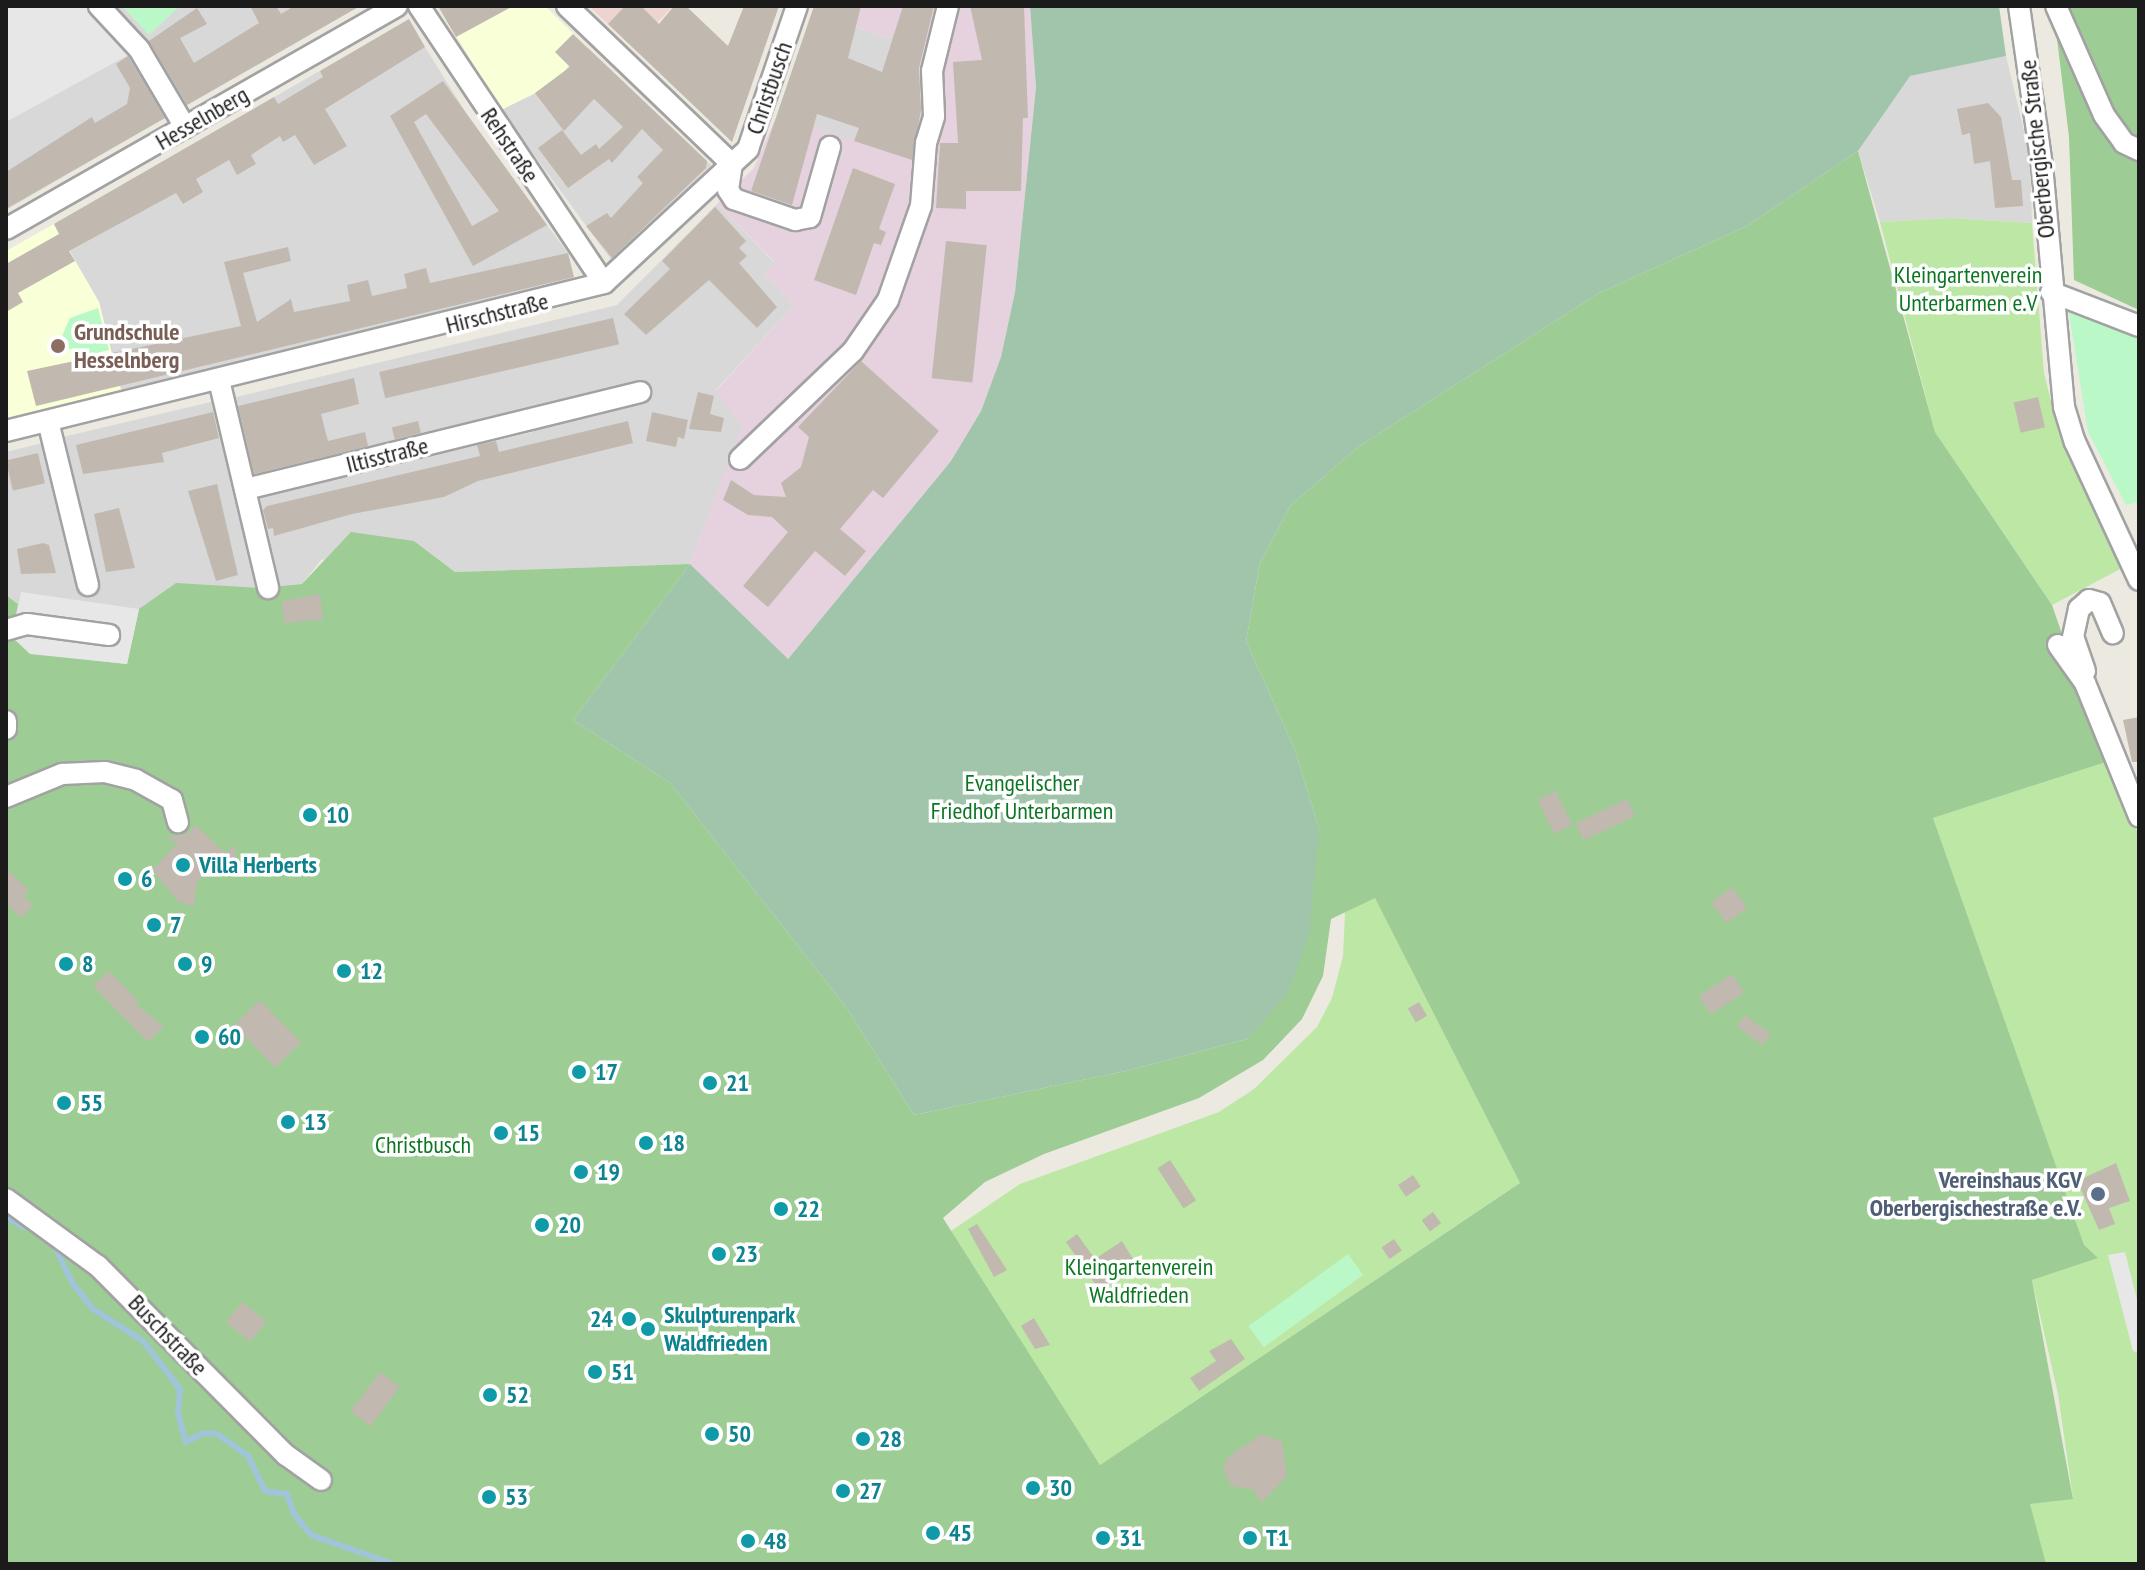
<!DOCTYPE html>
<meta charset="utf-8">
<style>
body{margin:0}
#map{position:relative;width:2145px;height:1570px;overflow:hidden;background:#eceae0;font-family:"PT Sans Narrow",sans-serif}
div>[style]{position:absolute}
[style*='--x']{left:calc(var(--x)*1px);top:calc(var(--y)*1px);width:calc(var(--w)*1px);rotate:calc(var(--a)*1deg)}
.residential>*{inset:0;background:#d9d8d8}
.commercial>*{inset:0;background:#eed4ce}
.industrial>*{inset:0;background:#e6d2df}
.education>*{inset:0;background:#f9ffd7}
.grass>*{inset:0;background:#bde7a5}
.forest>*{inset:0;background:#9dcc94}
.cemetery>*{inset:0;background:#a1c5ab}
.park>*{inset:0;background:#bbf8c8;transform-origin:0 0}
.parking>*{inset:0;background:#e7e7e7}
.stream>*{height:6px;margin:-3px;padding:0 3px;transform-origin:3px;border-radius:3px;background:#a0c5da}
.building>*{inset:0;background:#c1b9b0;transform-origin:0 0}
.roads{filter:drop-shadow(2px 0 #a2a2a2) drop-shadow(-2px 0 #a2a2a2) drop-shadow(0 2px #a2a2a2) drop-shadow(0 -2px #a2a2a2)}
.minor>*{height:20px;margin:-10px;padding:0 10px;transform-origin:10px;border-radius:10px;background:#fff}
.dots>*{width:22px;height:22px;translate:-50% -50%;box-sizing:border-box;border:4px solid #fff;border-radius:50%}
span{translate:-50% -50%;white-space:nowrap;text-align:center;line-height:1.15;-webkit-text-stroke:7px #fff;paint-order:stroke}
.street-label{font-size:24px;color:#1b1b1b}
.park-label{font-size:24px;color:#0c7623}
.education-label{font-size:24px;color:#785e54;font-weight:700}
.left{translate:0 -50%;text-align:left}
.culture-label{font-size:24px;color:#0d838f;font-weight:700}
.right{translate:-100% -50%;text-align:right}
.service-label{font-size:24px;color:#4e5e75;font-weight:700}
.frame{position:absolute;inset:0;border:8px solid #1b1b1b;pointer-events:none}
</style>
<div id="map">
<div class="residential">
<i style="clip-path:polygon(111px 6px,360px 6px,184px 107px,149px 45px)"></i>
<i style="clip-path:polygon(812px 13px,892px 39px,918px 68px,854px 141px,777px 115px)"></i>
<i style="clip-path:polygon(408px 20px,485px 143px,568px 253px,574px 281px,121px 390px,99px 302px,54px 224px)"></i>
<i style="clip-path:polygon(587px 47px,711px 165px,612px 261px,501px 110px,550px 86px)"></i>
<i style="clip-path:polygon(130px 54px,166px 117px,6px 210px,6px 120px)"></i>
<i style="clip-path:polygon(2006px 56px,2030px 156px,2032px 223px,1950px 218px,1880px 222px,1858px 151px,1909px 76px)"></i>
<i style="clip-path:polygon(717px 204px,775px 263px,764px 274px,794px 305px,716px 390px,743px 425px,690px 564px,455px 572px,414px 541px,321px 560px,302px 584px,279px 586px,258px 497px,533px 432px,530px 422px,628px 387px,253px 476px,236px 397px,617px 305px)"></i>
<i style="clip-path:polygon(215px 401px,259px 588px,12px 637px,18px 604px,6px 595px,6px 452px,42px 443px,75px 578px,95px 579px,63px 437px)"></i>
</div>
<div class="commercial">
<i style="clip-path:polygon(589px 6px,673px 6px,633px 48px)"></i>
</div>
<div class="industrial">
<i style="clip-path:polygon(814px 6px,1030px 6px,1036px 87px,1015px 292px,1001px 357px,981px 411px,951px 461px,787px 660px,690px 564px,742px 425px,716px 391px,794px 305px,764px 274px,775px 262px,717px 204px,754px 168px,777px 115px,854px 140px,865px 108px,918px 68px,886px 58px,892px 39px,812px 13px)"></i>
</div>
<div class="education">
<i style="clip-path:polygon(438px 6px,545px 6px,587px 47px,550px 86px,501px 110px)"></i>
<i style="clip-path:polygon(54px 224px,99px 302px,121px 390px,6px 418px,6px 251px)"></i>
</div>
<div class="grass">
<i style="clip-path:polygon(1950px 218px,2032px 223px,2044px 373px,2059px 434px,2126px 566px,2052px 605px,1935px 432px,1880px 222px)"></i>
<i style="clip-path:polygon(2106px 762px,2139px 836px,2139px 1564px,2044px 1564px,2029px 1504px,2073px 1498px,2058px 1394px,2032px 1280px,2097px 1258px,2084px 1246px,1933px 818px)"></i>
<i style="clip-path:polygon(1375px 897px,1520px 1183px,1100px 1465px,951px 1231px,1020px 1184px,1219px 1112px,1254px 1089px,1317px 1027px,1332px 998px,1343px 956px,1345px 912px)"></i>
</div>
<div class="forest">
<i style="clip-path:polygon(2053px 6px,2139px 6px,2139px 310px,2074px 280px,2069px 137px)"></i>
<i style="clip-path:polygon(evenodd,1858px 151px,1935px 432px,2052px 605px,2106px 762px,1933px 818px,2084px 1245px,2098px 1258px,2032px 1280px,2073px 1499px,2030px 1504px,2046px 1564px,6px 1564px,6px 595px,18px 604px,12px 637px,30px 653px,127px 664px,139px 609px,176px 583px,259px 588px,302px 584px,351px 532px,414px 541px,455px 572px,690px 564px,573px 720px,670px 783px,846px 1007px,914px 1115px,1126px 1071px,1247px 1039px,1319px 829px,1295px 750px,1246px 641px,1260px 563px,1290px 506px,1358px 447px,1599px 293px,1747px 226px,1858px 151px,1375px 898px,1520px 1183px,1100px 1465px,943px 1218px,985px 1182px,1044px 1154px,1199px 1098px,1263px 1060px,1302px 1019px,1323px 976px,1331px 919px,1375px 898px)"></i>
</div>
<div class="cemetery">
<i style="clip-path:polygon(1030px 6px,1999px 6px,2006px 56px,1910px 76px,1858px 151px,1747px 226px,1599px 293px,1358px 447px,1290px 506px,1260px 563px,1246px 641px,1295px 750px,1319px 829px,1309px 935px,1288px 993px,1247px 1039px,1126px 1071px,914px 1115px,846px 1007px,670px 783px,573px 720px,690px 564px,788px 659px,951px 461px,981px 411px,1001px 357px,1015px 292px,1036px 87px)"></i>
</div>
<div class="park">
<i style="clip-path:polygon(122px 6px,180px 6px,149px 35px)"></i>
<i style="clip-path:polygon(2068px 307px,2139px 335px,2139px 502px,2126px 505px,2088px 432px)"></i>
<i style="clip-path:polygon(98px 308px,109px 350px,84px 356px,66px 347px,62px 336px,70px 318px)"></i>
<i style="left:1348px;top:1254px;width:26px;height:123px;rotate:54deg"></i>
</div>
<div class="parking">
<i style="clip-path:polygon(6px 6px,85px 6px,130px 54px,6px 122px)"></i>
<i style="clip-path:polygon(21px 592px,139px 609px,127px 664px,30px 654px,12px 637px)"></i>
<i style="clip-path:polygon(2125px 1252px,2139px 1308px,2139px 1353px,2133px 1351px,2108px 1255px)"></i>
</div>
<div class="stream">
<i style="--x:6;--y:1217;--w:20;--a:30"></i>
<i style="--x:23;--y:1227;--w:9;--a:-21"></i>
<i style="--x:52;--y:1241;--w:48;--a:64"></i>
<i style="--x:73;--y:1284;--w:32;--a:51"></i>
<i style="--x:93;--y:1309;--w:59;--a:32.6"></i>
<i style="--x:143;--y:1341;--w:61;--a:52.4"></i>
<i style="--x:180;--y:1389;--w:24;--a:95"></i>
<i style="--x:178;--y:1413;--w:30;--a:75"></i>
<i style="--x:186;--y:1442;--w:20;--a:-27"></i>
<i style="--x:204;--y:1433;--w:13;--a:4"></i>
<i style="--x:217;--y:1434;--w:38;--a:35"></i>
<i style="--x:248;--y:1456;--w:39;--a:64"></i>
<i style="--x:265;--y:1491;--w:22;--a:8"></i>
<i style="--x:287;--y:1494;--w:21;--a:71"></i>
<i style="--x:294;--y:1514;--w:27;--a:51"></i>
<i style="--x:311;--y:1535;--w:87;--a:19.5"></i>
</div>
<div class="building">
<i style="clip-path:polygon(250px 6px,276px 6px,281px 14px,294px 6px,360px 6px,187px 105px,149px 41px,197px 8px,207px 24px,180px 38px,194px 63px,259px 23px)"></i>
<i style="clip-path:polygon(438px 6px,513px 6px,456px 37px)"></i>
<i style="clip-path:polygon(625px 6px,641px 6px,659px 24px,674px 6px,686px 6px,728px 46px,744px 6px,779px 6px,732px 142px,608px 24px)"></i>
<i style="clip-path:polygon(814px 6px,861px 6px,848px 58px,882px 72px,903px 6px,934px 6px,919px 68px,921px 110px,912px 160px,854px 141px,859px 128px,817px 114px,792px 205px,751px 191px)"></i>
<i style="clip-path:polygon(970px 6px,1024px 6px,1028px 118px,1023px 118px,1021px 191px,966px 191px,966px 209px,936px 208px,940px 143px,958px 143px,953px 62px,982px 60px)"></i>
<i style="clip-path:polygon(409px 19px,425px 47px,325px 109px,347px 146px,314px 165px,295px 135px,283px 142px,280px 136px,251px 155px,256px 164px,237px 175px,229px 160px,196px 179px,203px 192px,183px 204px,176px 193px,69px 251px,75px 261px,18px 293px,23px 302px,6px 312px,6px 264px,59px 234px,54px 224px,274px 97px,278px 104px,323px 77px,320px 71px)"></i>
<i style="clip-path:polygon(573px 34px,707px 161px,706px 168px,612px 258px,586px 226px,607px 213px,611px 218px,643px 183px,637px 177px,663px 150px,642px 129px,612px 163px,609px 159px,568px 188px,538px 148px,562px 130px,581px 155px,596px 144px,599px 149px,623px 127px,594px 99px,564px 131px,535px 93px,570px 67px,555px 52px)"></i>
<i style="clip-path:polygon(128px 56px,165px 118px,6px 209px,6px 172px,92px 117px,95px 123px,127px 104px,130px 88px,116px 64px)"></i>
<i style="clip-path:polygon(evenodd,443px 81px,547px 225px,473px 266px,390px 116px,443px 81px,426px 114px,499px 211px,472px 226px,414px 122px,426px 114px)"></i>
<i style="clip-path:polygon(1988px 103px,2001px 117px,2012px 180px,2021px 180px,2023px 206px,1995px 208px,1990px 161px,1974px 164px,1970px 133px,1962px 135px,1957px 109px)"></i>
<i style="clip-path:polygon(853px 168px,895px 184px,879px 229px,886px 232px,881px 245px,874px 243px,856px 295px,814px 280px)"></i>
<i style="clip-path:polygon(715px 207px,746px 241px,739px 248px,747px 256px,739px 263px,777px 307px,757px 328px,709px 280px,646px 335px,624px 314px,670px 269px,662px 261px)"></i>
<i style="left:946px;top:241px;width:41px;height:138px;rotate:6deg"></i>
<i style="clip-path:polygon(288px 247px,291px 261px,243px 273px,257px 322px,291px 299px,294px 312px,350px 301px,347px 285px,368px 280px,372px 296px,407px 288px,404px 274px,426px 268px,430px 283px,568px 253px,574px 277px,36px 406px,27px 371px,241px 326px,224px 262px)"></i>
<i style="left:613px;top:318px;width:27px;height:240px;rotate:77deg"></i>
<i style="clip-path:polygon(861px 361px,939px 431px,883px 498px,873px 490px,840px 529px,866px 551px,845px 576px,815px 551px,768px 607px,743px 586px,788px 532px,772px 517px,748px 515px,723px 500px,731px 480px,754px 495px,786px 497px,781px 483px,801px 467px,809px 437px,798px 427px)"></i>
<i style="clip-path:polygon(354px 378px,359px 404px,321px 414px,328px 441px,365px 432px,368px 446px,254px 474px,238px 406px)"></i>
<i style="clip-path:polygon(698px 392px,714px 396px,710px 414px,724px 418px,721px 432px,689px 429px)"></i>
<i style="left:2038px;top:397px;width:31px;height:25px;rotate:77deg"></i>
<i style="clip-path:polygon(213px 412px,219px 438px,162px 453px,164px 462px,83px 474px,76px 445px)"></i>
<i style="clip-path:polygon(652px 412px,688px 420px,684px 439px,678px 437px,676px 447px,646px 441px)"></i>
<i style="left:418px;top:421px;width:12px;height:27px;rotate:76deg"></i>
<i style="clip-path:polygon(628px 421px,633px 443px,478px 481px,444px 497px,352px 514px,274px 536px,273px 528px,268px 529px,263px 510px,267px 506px,480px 456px,477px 445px,496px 441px,499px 452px)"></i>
<i style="left:38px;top:453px;width:31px;height:33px;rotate:77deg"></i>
<i style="clip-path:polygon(217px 484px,238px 575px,216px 581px,188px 491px)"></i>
<i style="clip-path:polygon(119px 508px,135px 568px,106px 572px,94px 514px)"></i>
<i style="clip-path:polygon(43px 543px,49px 545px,56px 573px,21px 574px,17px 549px)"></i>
<i style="clip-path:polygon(320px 594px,323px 620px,284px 623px,282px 601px)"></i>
<i style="clip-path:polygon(2139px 717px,2139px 762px,2132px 762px,2123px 720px)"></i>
<i style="left:1556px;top:791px;width:38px;height:20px;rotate:65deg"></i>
<i style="left:1627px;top:799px;width:19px;height:57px;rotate:65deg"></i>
<i style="clip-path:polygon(196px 825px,225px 853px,235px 845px,236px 863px,246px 873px,210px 862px,196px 885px,194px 907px,178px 901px,152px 870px,178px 843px,165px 838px,189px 833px)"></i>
<i style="clip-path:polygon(6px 868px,29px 891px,24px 896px,33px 906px,21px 918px,6px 903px)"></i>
<i style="left:1732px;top:887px;width:26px;height:26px;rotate:54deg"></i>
<i style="clip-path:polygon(109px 971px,138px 1000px,136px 1005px,164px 1026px,148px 1042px,93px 986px)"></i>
<i style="left:1732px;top:974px;width:22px;height:40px;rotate:56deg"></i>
<i style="left:260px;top:1000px;width:59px;height:36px;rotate:46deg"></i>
<i style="left:1419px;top:1002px;width:16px;height:13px;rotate:60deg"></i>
<i style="left:1745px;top:1015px;width:32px;height:14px;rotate:36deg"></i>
<i style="left:1170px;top:1160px;width:48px;height:15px;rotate:57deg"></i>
<i style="clip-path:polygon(2116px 1163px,2130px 1201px,2109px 1208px,2115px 1224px,2099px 1230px,2077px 1181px)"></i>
<i style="left:1413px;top:1175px;width:14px;height:18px;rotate:56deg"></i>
<i style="left:1433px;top:1212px;width:14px;height:14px;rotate:54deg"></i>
<i style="clip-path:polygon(977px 1224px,1007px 1270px,994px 1277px,968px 1229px)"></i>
<i style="clip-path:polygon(1077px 1234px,1095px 1259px,1122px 1241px,1138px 1267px,1100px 1291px,1066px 1242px)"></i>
<i style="left:1394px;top:1239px;width:14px;height:15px;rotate:56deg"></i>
<i style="left:242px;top:1302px;width:31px;height:26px;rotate:38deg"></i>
<i style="clip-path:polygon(1034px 1318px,1050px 1345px,1035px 1349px,1021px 1326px)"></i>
<i style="clip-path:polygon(1231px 1339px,1245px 1359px,1199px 1391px,1190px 1378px,1216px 1361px,1209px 1351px)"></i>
<i style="left:380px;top:1372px;width:25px;height:49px;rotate:37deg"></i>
<i style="clip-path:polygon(1262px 1434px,1282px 1442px,1287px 1476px,1261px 1503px,1253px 1489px,1231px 1486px,1223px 1468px,1228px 1457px)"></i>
</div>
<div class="roads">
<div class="minor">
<i style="--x:99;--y:6;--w:59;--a:47.1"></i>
<i style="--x:139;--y:49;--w:91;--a:59.5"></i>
<i style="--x:419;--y:6;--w:333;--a:56.3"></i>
<i style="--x:567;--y:6;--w:228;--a:43.8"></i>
<i style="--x:2019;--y:6;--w:161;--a:81.8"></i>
<i style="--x:2042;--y:165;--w:243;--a:84.8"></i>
<i style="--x:2064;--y:407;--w:37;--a:73"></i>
<i style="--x:2075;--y:442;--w:152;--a:65.1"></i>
<i style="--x:2056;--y:6;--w:119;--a:66.2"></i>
<i style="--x:2104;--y:115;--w:34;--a:54"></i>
<i style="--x:2124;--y:143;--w:17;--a:25"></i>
<i style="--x:732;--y:164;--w:26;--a:99"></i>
<i style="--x:728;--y:190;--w:11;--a:56"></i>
<i style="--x:734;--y:199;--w:65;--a:19"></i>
<i style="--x:795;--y:220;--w:15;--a:-11"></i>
<i style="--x:810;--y:217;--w:73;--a:-74.1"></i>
<i style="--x:6;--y:229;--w:450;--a:-29.7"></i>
<i style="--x:2051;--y:292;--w:94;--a:21.1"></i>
<i style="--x:219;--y:380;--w:214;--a:76.7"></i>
<i style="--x:48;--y:421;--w:169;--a:76.3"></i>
<i style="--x:6;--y:431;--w:616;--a:-13.9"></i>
<i style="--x:604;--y:283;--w:197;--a:-42.9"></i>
<i style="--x:748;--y:149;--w:151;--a:-71.1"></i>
<i style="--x:740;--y:459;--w:156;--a:-43.7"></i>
<i style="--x:853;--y:351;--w:62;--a:-55.5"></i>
<i style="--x:888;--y:300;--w:100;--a:-70.7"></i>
<i style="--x:921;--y:206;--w:63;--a:-85.5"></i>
<i style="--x:926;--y:143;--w:28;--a:-73"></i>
<i style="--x:934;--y:116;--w:45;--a:-92.5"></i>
<i style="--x:932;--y:71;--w:67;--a:-76.2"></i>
<i style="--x:246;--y:489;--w:406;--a:-13.8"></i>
<i style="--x:6;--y:630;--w:22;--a:-16"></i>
<i style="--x:27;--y:624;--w:83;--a:7.6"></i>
<i style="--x:2058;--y:645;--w:47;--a:54.6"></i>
<i style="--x:2085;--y:683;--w:144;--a:67.9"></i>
<i style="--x:2085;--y:671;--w:36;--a:-109"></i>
<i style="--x:2073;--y:637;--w:29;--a:-78"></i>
<i style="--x:2079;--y:609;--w:13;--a:-42"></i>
<i style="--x:2089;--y:600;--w:11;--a:15"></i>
<i style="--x:2100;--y:603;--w:33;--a:67"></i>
<i style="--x:6;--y:721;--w:8;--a:90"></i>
<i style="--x:6;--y:797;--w:61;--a:-22.3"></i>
<i style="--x:62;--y:774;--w:43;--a:-2.7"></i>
<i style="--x:105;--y:772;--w:32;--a:14"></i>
<i style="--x:136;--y:780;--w:41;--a:29.1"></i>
<i style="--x:172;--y:800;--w:23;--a:75"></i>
<i style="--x:6;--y:1199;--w:114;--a:36.1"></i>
<i style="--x:98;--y:1266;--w:267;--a:45.2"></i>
<i style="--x:286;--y:1455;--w:43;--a:35.5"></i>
</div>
</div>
<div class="dots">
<i style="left:58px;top:346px;background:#8d6e63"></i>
<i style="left:310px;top:815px;background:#0f9aa8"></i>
<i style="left:183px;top:865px;background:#0f9aa8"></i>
<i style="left:125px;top:879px;background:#0f9aa8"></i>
<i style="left:154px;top:925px;background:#0f9aa8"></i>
<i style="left:66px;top:964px;background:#0f9aa8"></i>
<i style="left:185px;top:964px;background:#0f9aa8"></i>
<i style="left:344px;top:971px;background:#0f9aa8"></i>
<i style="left:202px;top:1037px;background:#0f9aa8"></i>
<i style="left:579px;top:1072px;background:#0f9aa8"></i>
<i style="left:710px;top:1083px;background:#0f9aa8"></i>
<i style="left:64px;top:1103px;background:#0f9aa8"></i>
<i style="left:288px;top:1122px;background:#0f9aa8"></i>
<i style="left:501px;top:1133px;background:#0f9aa8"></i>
<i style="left:646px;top:1143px;background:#0f9aa8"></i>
<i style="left:581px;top:1172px;background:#0f9aa8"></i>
<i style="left:2098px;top:1194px;background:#5c6f8a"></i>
<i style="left:781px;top:1209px;background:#0f9aa8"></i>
<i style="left:542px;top:1225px;background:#0f9aa8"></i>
<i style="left:719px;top:1254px;background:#0f9aa8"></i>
<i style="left:629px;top:1319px;background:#0f9aa8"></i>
<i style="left:648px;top:1329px;background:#0f9aa8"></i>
<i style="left:595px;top:1372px;background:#0f9aa8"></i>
<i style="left:490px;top:1395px;background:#0f9aa8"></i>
<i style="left:712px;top:1434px;background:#0f9aa8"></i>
<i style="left:863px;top:1439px;background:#0f9aa8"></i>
<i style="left:1033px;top:1488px;background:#0f9aa8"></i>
<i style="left:843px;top:1491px;background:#0f9aa8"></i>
<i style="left:489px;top:1497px;background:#0f9aa8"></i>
<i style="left:933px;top:1533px;background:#0f9aa8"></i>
<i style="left:1103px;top:1538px;background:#0f9aa8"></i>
<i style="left:1250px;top:1538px;background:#0f9aa8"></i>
<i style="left:748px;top:1541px;background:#0f9aa8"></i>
</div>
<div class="street-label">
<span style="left:769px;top:88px;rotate:-71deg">Christbusch</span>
<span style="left:202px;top:118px;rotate:-30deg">Hesselnberg</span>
<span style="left:510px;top:145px;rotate:56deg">Rehstraße</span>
<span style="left:2037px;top:149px;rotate:-96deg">Oberbergische Straße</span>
<span style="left:497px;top:313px;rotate:-14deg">Hirschstraße</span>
<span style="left:387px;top:455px;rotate:-14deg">Iltisstraße</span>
<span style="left:168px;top:1335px;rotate:46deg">Buschstraße</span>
</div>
<div class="park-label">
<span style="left:1968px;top:289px">Kleingartenverein<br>Unterbarmen e.V</span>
<span style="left:1022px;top:797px">Evangelischer<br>Friedhof Unterbarmen</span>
<span style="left:423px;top:1145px">Christbusch</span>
<span style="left:1139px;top:1281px">Kleingartenverein<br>Waldfrieden</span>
</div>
<div class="education-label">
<span class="left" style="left:74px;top:346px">Grundschule<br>Hesselnberg</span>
</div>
<div class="culture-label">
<span class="left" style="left:326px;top:815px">10</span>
<span class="left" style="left:199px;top:865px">Villa Herberts</span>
<span class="left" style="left:141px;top:879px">6</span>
<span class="left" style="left:170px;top:925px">7</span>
<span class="left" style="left:82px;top:964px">8</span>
<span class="left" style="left:201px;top:964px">9</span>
<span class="left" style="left:360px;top:971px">12</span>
<span class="left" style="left:218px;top:1037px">60</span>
<span class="left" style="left:595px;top:1072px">17</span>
<span class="left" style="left:726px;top:1083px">21</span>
<span class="left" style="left:80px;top:1103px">55</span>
<span class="left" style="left:304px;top:1122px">13</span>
<span class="left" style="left:517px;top:1133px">15</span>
<span class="left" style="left:662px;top:1143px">18</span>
<span class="left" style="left:597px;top:1172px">19</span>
<span class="left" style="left:797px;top:1209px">22</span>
<span class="left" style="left:558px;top:1225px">20</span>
<span class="left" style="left:735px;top:1254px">23</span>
<span class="left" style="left:664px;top:1329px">Skulpturenpark<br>Waldfrieden</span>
<span class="right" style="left:613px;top:1319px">24</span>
<span class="left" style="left:611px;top:1372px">51</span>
<span class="left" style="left:506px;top:1395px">52</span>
<span class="left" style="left:728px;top:1434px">50</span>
<span class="left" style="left:879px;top:1439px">28</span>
<span class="left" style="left:1049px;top:1488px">30</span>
<span class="left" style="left:859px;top:1491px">27</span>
<span class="left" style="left:505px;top:1497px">53</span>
<span class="left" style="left:949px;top:1533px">45</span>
<span class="left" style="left:1119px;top:1538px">31</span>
<span class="left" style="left:1266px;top:1538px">T1</span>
<span class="left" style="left:764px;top:1541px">48</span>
</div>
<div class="service-label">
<span class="right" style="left:2082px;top:1194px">Vereinshaus KGV<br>Oberbergischestraße e.V.</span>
</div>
<div class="frame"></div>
</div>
